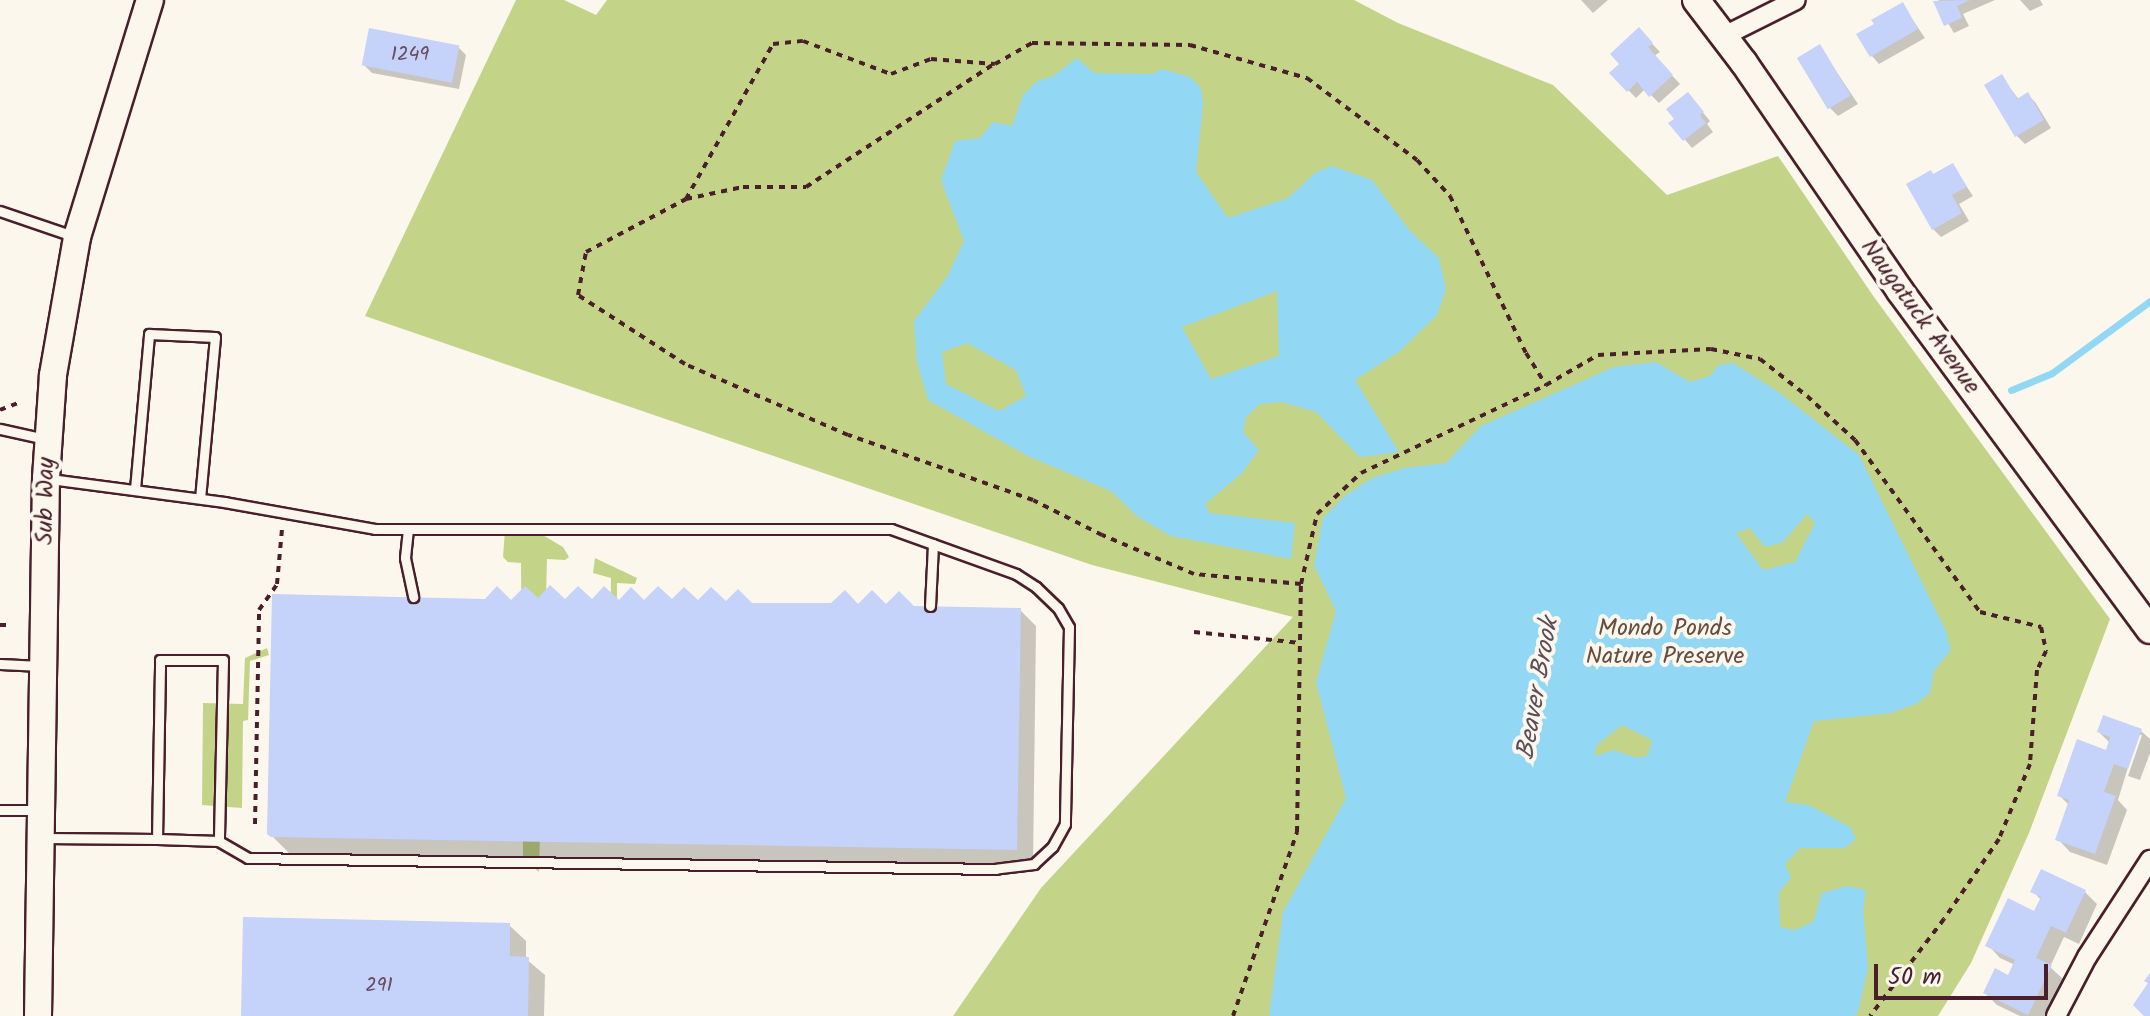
<!DOCTYPE html>
<style>
body{margin:0}
#map{position:relative;width:2150px;height:1016px;overflow:hidden;background:#fbf7ec;font-family:Kalam,sans-serif}
div>[style]{position:absolute}
[style*='--x']{left:calc(var(--x)*1px);top:calc(var(--y)*1px);width:calc(var(--w)*1px);rotate:calc(var(--a)*1deg)}
.green>*{inset:0;background:#c3d489}
.water>*{inset:0;background:#92d7f3}
.shadow>*{inset:0;background:#0003}
.stream>*{height:7px;margin:-3.5px;padding:0 3.5px;transform-origin:3.5px;border-radius:3.5px;background:#92d7f3}
.building>*{inset:0;background:#c5d2f9;transform-origin:0 0}
.path>*{height:4px;margin-top:-2px;transform-origin:0;background:repeating-linear-gradient(90deg,#4a1f2b 0 6px,transparent 0 12px)}
.roads{filter:drop-shadow(2px 0 #4a1f2b) drop-shadow(-2px 0 #4a1f2b) drop-shadow(0 2px #4a1f2b) drop-shadow(0 -2px #4a1f2b)}
.service>*{height:9px;margin:-4.5px;padding:0 4.5px;transform-origin:4.5px;border-radius:4.5px;background:#fbf7ec}
.minor>*{height:18px;margin:-9px;padding:0 9px;transform-origin:9px;border-radius:9px;background:#fbf7ec}
.secondary>*{height:26px;margin:-13px;padding:0 13px;transform-origin:13px;border-radius:13px;background:#fbf7ec}
span{translate:-50% -50%;white-space:nowrap;text-align:center;line-height:1.15;-webkit-text-stroke:8px #fbf7ec;paint-order:stroke}
.number-label{font-size:20px;color:#694c5e}
.number-label span{-webkit-text-stroke-width:0}
.street-label{font-size:24px;color:#4a1f2b}
.park-label{font-size:24px;color:#684c42}
.water-label{font-size:26px;color:#5c4d5d;font-style:italic}
.scale{position:absolute;left:1874px;top:964px;width:174px;height:36px;box-sizing:border-box;border:4px solid #4a1f2b;border-top:0;padding-left:10px;font-size:24px;line-height:28px;white-space:nowrap;color:#4a1f2b;-webkit-text-stroke:6px #fbf7ec;paint-order:stroke}
</style>
<div id="map">
<div class="green">
<i style="clip-path:polygon(516px 0,564px 0,596px 15px,607px 0,1354px 0,1398px 23px,1553px 85px,1667px 195px,1778px 156px,1874px 297px,2110px 619px,2029px 833px,1971px 963px,1938px 1016px,953px 1016px,1041px 888px,1293px 617px,1092px 565px,365px 316px)"></i>
<i style="clip-path:polygon(505px 530px,541px 534px,563px 547px,569px 557px,565px 560px,547px 559px,539px 872px,523px 858px,521px 563px,508px 562px,503px 557px)"></i>
<i style="clip-path:polygon(595px 558px,637px 578px,635px 584px,617px 583px,615px 814px,609px 814px,611px 578px,593px 573px)"></i>
<i style="clip-path:polygon(267px 648px,269px 655px,250px 661px,248px 720px,243px 721px,242px 808px,202px 805px,203px 703px,243px 704px,245px 658px)"></i>
</div>
<div class="water">
<i style="clip-path:polygon(evenodd,1077px 58px,1094px 73px,1152px 74px,1162px 69px,1190px 77px,1201px 88px,1203px 104px,1196px 172px,1228px 218px,1288px 198px,1316px 172px,1332px 166px,1372px 180px,1410px 231px,1439px 258px,1446px 289px,1437px 315px,1400px 351px,1355px 380px,1399px 452px,1360px 457px,1316px 412px,1282px 402px,1260px 404px,1246px 417px,1243px 432px,1259px 450px,1242px 473px,1205px 504px,1209px 513px,1295px 523px,1291px 559px,1171px 536px,1138px 517px,1111px 491px,1028px 456px,928px 400px,917px 362px,914px 321px,947px 277px,964px 241px,941px 180px,955px 141px,980px 138px,993px 122px,1012px 126px,1023px 95px,1037px 81px,1053px 76px,1077px 58px,1277px 291px,1279px 356px,1211px 379px,1182px 327px,1277px 291px,1077px 58px,967px 343px,1016px 370px,1026px 396px,999px 411px,946px 384px,942px 352px,967px 343px)"></i>
<i style="clip-path:polygon(evenodd,1656px 362px,1690px 382px,1710px 376px,1719px 365px,1733px 363px,1777px 391px,1859px 455px,1946px 631px,1951px 650px,1934px 671px,1930px 693px,1916px 704px,1891px 713px,1814px 721px,1785px 802px,1809px 805px,1850px 827px,1856px 839px,1844px 848px,1800px 848px,1785px 864px,1791px 878px,1779px 892px,1780px 927px,1795px 930px,1813px 922px,1822px 893px,1848px 886px,1866px 890px,1863px 911px,1868px 968px,1858px 1012px,1854px 1016px,1269px 1016px,1283px 912px,1346px 798px,1316px 682px,1336px 611px,1314px 565px,1323px 518px,1345px 496px,1372px 478px,1404px 468px,1446px 463px,1481px 426px,1614px 367px,1656px 362px,1807px 514px,1815px 523px,1795px 562px,1763px 570px,1736px 533px,1750px 528px,1765px 547px,1783px 542px,1807px 514px,1656px 362px,1622px 725px,1652px 740px,1648px 755px,1637px 758px,1614px 750px,1594px 756px,1597px 745px,1622px 725px)"></i>
</div>
<div class="shadow">
<i style="clip-path:polygon(1581px 0,1608px 0,1593px 13px)"></i>
<i style="clip-path:polygon(1940px 0,1995px 0,1963px 14px,1969px 26px,1954px 33px,1935px 2px)"></i>
<i style="clip-path:polygon(2020px 0,2040px 0,2043px 5px,2030px 11px)"></i>
<i style="clip-path:polygon(1902px 4px,1925px 38px,1879px 64px,1872px 56px)"></i>
<i style="clip-path:polygon(1639px 30px,1660px 52px,1654px 56px,1680px 84px,1659px 103px,1645px 89px,1636px 98px,1612px 73px,1622px 64px)"></i>
<i style="clip-path:polygon(458px 47px,466px 55px,459px 89px,372px 73px,364px 65px)"></i>
<i style="clip-path:polygon(1820px 47px,1858px 104px,1838px 116px,1830px 108px)"></i>
<i style="clip-path:polygon(2002px 77px,2019px 100px,2028px 95px,2035px 102px,2051px 128px,2025px 144px,2017px 136px)"></i>
<i style="clip-path:polygon(1695px 103px,1710px 121px,1707px 124px,1713px 132px,1692px 148px,1671px 123px)"></i>
<i style="clip-path:polygon(1953px 166px,1973px 196px,1959px 204px,1969px 221px,1941px 237px,1933px 229px,1934px 176px)"></i>
<i style="clip-path:polygon(538px 601px,1020px 610px,1036px 626px,1033px 866px,289px 853px,269px 833px,512px 603px)"></i>
<i style="clip-path:polygon(2141px 731px,2150px 739px,2150px 753px,2140px 780px,2128px 776px,2142px 735px,2138px 735px,2118px 800px,2127px 810px,2107px 865px,2070px 852px,2058px 839px,2070px 806px,2059px 795px,2107px 752px,2110px 743px,2099px 732px)"></i>
<i style="clip-path:polygon(2042px 872px,2085px 892px,2097px 904px,2079px 944px,2064px 937px,2050px 967px,2063px 979px,2045px 1016px,2020px 1016px,1997px 1005px,1985px 993px,2009px 977px,2015px 965px,2000px 958px,1988px 945px,2035px 914px,2041px 900px,2033px 891px)"></i>
<i style="clip-path:polygon(509px 925px,526px 941px,526px 959px,545px 975px,544px 1016px,243px 1016px)"></i>
</div>
<div class="stream">
<i style="--x:2011;--y:390;--w:44;--a:-22.5"></i>
<i style="--x:2052;--y:373;--w:122;--a:-36.3"></i>
</div>
<div class="building">
<i style="clip-path:polygon(1970px 0,1957px 6px,1962px 18px,1944px 26px,1933px 1px)"></i>
<i style="clip-path:polygon(1903px 2px,1918px 29px,1870px 57px,1856px 34px,1874px 24px,1871px 20px)"></i>
<i style="clip-path:polygon(1639px 27px,1653px 43px,1648px 47px,1673px 75px,1649px 97px,1637px 82px,1627px 92px,1609px 73px,1619px 64px,1610px 54px)"></i>
<i style="left:369px;top:28px;width:92px;height:38px;rotate:11deg"></i>
<i style="left:1820px;top:44px;width:60px;height:27px;rotate:59deg"></i>
<i style="clip-path:polygon(2002px 74px,2017px 99px,2028px 92px,2044px 120px,2015px 137px,1984px 85px)"></i>
<i style="clip-path:polygon(1688px 92px,1704px 112px,1700px 115px,1706px 123px,1683px 141px,1668px 123px,1674px 119px,1666px 109px)"></i>
<i style="clip-path:polygon(1953px 163px,1967px 187px,1952px 195px,1962px 213px,1932px 230px,1906px 184px,1931px 170px,1933px 174px)"></i>
<i style="clip-path:polygon(550px 585px,565px 599px,578px 586px,592px 599px,604px 586px,619px 600px,631px 587px,644px 600px,658px 586px,672px 599px,684px 587px,698px 600px,711px 587px,726px 601px,738px 589px,752px 603px,831px 603px,845px 590px,858px 604px,872px 590px,886px 604px,899px 591px,914px 606px,1021px 608px,1017px 850px,271px 837px,267px 834px,272px 594px,485px 599px,497px 586px,511px 600px,525px 586px,538px 598px)"></i>
<i style="clip-path:polygon(2103px 715px,2142px 729px,2128px 769px,2114px 764px,2104px 792px,2116px 796px,2095px 854px,2055px 840px,2069px 800px,2057px 796px,2077px 739px,2106px 750px,2110px 737px,2097px 732px)"></i>
<i style="clip-path:polygon(2041px 869px,2086px 890px,2066px 933px,2051px 926px,2036px 958px,2052px 965px,2028px 1015px,1983px 993px,1995px 968px,2008px 975px,2015px 960px,1985px 946px,2008px 898px,2034px 911px,2041px 897px,2030px 892px)"></i>
<i style="clip-path:polygon(243px 917px,510px 923px,510px 956px,529px 957px,528px 1016px,241px 1016px)"></i>
<i style="clip-path:polygon(2150px 973px,2150px 1016px,2144px 1016px,2133px 1005px,2148px 983px,2144px 981px)"></i>
</div>
<div class="path">
<i style="--x:686;--y:199;--w:58;--a:-11.9"></i>
<i style="--x:743;--y:187;--w:63;--a:0"></i>
<i style="--x:806;--y:187;--w:225;--a:-33.2"></i>
<i style="--x:0;--y:410;--w:19;--a:-21"></i>
<i style="--x:1301;--y:584;--w:72;--a:-77.1"></i>
<i style="--x:1317;--y:514;--w:60;--a:-43"></i>
<i style="--x:1361;--y:473;--w:205;--a:-25.4"></i>
<i style="--x:0;--y:625;--w:9;--a:0"></i>
<i style="--x:1194;--y:632;--w:107;--a:5.9"></i>
<i style="--x:255;--y:824;--w:214;--a:-88.9"></i>
<i style="--x:259;--y:610;--w:32;--a:-55"></i>
<i style="--x:277;--y:584;--w:55;--a:-84.8"></i>
<i style="--x:1233;--y:1016;--w:195;--a:-70.8"></i>
<i style="--x:1297;--y:832;--w:248;--a:-89.1"></i>
<i style="--x:1301;--y:584;--w:107;--a:-174.7"></i>
<i style="--x:1194;--y:574;--w:100;--a:-157"></i>
<i style="--x:1102;--y:535;--w:77;--a:-153.1"></i>
<i style="--x:1033;--y:500;--w:196;--a:-160.6"></i>
<i style="--x:848;--y:435;--w:178;--a:-156.5"></i>
<i style="--x:685;--y:364;--w:127;--a:-147.2"></i>
<i style="--x:578;--y:295;--w:44;--a:-79.5"></i>
<i style="--x:586;--y:252;--w:113;--a:-27.9"></i>
<i style="--x:686;--y:199;--w:178;--a:-60.7"></i>
<i style="--x:773;--y:44;--w:30;--a:-6"></i>
<i style="--x:803;--y:41;--w:94;--a:20.6"></i>
<i style="--x:891;--y:74;--w:43;--a:-20.6"></i>
<i style="--x:931;--y:59;--w:64;--a:4.5"></i>
<i style="--x:995;--y:64;--w:43;--a:-29.6"></i>
<i style="--x:1032;--y:43;--w:158;--a:0.7"></i>
<i style="--x:1190;--y:45;--w:122;--a:15.8"></i>
<i style="--x:1307;--y:78;--w:137;--a:36.7"></i>
<i style="--x:1417;--y:160;--w:49;--a:47.5"></i>
<i style="--x:1450;--y:196;--w:174;--a:64.2"></i>
<i style="--x:1526;--y:353;--w:38;--a:58"></i>
<i style="--x:1546;--y:385;--w:60;--a:-30"></i>
<i style="--x:1598;--y:355;--w:113;--a:-3"></i>
<i style="--x:1711;--y:349;--w:50;--a:11.5"></i>
<i style="--x:1760;--y:359;--w:60;--a:38.2"></i>
<i style="--x:1807;--y:396;--w:65;--a:42.5"></i>
<i style="--x:1855;--y:440;--w:213;--a:54"></i>
<i style="--x:1980;--y:612;--w:63;--a:13.8"></i>
<i style="--x:2041;--y:627;--w:25;--a:78"></i>
<i style="--x:2046;--y:651;--w:21;--a:115"></i>
<i style="--x:2037;--y:670;--w:94;--a:94.3"></i>
<i style="--x:2030;--y:764;--w:81;--a:112.5"></i>
<i style="--x:1999;--y:839;--w:97;--a:124.5"></i>
<i style="--x:1944;--y:919;--w:122;--a:127.3"></i>
</div>
<div class="roads">
<div class="service">
<i style="--x:0;--y:211;--w:80;--a:18.9"></i>
<i style="--x:0;--y:429;--w:46;--a:12.5"></i>
<i style="--x:50;--y:479;--w:176;--a:7.5"></i>
<i style="--x:224;--y:502;--w:153;--a:10.1"></i>
<i style="--x:375;--y:529;--w:516;--a:0"></i>
<i style="--x:891;--y:529;--w:133;--a:19.8"></i>
<i style="--x:1016;--y:574;--w:24;--a:33"></i>
<i style="--x:1036;--y:587;--w:30;--a:44"></i>
<i style="--x:1058;--y:608;--w:22;--a:60"></i>
<i style="--x:1069;--y:627;--w:197;--a:91.2"></i>
<i style="--x:1065;--y:824;--w:26;--a:119"></i>
<i style="--x:1052;--y:847;--w:25;--a:137"></i>
<i style="--x:1034;--y:864;--w:38;--a:173"></i>
<i style="--x:996;--y:869;--w:748;--a:-179.16"></i>
<i style="--x:248;--y:858;--w:34;--a:-150"></i>
<i style="--x:219;--y:841;--w:62;--a:-178.2"></i>
<i style="--x:135;--y:489;--w:156;--a:-84.8"></i>
<i style="--x:149;--y:334;--w:66;--a:2.6"></i>
<i style="--x:215;--y:337;--w:162;--a:95.3"></i>
<i style="--x:408;--y:529;--w:29;--a:96"></i>
<i style="--x:405;--y:558;--w:40;--a:78"></i>
<i style="--x:930;--y:606;--w:62;--a:-87.2"></i>
<i style="--x:0;--y:664;--w:41;--a:2.8"></i>
<i style="--x:0;--y:810;--w:37;--a:0"></i>
<i style="--x:43;--y:838;--w:114;--a:0.5"></i>
<i style="--x:157;--y:839;--w:179;--a:-89"></i>
<i style="--x:160;--y:660;--w:63;--a:0"></i>
<i style="--x:223;--y:660;--w:181;--a:91.3"></i>
</div>
<div class="minor">
<i style="--x:1724;--y:36;--w:80;--a:-26.6"></i>
<i style="--x:2056;--y:1016;--w:67;--a:-62.3"></i>
<i style="--x:2087;--y:957;--w:116;--a:-57"></i>
</div>
<div class="secondary">
<i style="--x:1696;--y:0;--w:79;--a:52.7"></i>
<i style="--x:1744;--y:63;--w:276;--a:55.6"></i>
<i style="--x:1900;--y:291;--w:421;--a:53.6"></i>
<i style="--x:38;--y:1016;--w:538;--a:-89.15"></i>
<i style="--x:46;--y:478;--w:103;--a:-86.1"></i>
<i style="--x:53;--y:375;--w:140;--a:-80.1"></i>
<i style="--x:77;--y:237;--w:248;--a:-72.9"></i>
</div>
</div>
<div class="number-label">
<span style="left:410px;top:55px">1249</span>
<span style="left:379px;top:986px">291</span>
</div>
<div class="street-label">
<span style="left:1920px;top:317px;rotate:54deg">Naugatuck Avenue</span>
<span style="left:46px;top:501px;rotate:-89deg">Sub Way</span>
</div>
<div class="park-label">
<span style="left:1665px;top:643px">Mondo Ponds<br>Nature Preserve</span>
</div>
<div class="water-label">
<span style="left:1539px;top:689px;rotate:-80deg">Beaver Brook</span>
</div>
<div class="scale">50 m</div>
</div>
